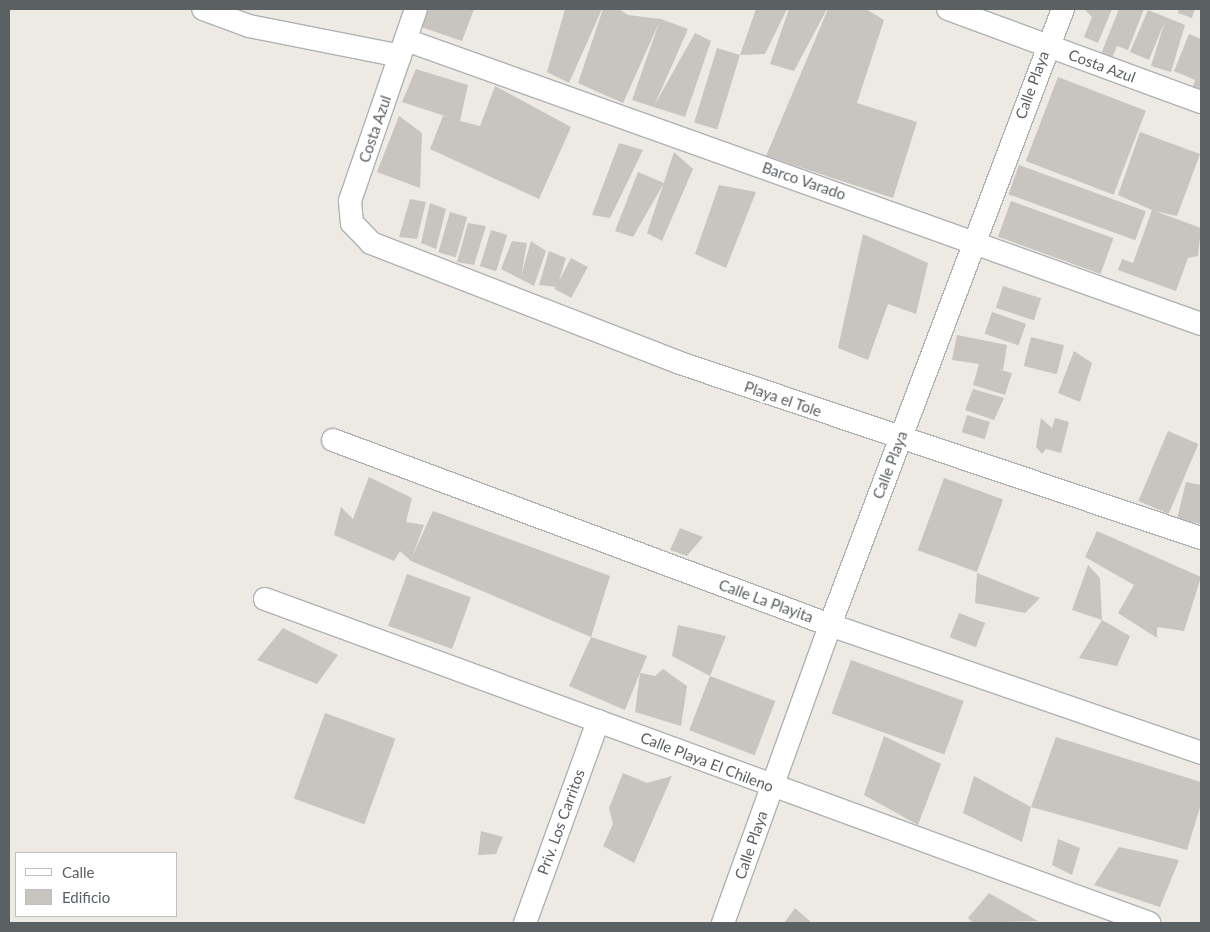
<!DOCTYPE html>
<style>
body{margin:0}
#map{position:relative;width:1210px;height:932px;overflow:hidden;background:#ede9e3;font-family:Lato,sans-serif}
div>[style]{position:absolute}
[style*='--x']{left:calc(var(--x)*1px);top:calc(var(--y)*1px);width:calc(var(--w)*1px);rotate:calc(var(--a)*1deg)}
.building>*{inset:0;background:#c8c4c0;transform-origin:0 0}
.roads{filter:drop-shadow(1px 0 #aeb2b5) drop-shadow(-1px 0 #aeb2b5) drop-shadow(0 1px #aeb2b5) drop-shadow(0 -1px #aeb2b5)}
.minor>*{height:22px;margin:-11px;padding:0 11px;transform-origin:11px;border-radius:11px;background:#fff}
span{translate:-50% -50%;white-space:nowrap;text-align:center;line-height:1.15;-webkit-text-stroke:4px #fff;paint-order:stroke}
.street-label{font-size:15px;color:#5b6063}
.frame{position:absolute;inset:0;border:10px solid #5b6063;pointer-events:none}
.legend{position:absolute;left:15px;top:852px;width:162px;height:65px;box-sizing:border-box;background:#fff;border:1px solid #bdbfc1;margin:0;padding:6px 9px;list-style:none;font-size:15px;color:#5b6063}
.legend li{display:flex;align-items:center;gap:10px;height:25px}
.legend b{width:25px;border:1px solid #bdbfc1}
</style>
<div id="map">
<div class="building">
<i style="clip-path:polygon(429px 9px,474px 9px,462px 41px,421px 27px)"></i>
<i style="clip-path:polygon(565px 9px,602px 9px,569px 83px,547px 72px)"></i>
<i style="clip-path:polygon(603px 9px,619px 9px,628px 15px,661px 19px,688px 29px,654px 106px,695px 33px,711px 41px,685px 117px,632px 100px,659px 23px,623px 103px,578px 83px)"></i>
<i style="clip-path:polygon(756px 9px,787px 9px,765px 54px,740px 55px)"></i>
<i style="clip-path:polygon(789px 9px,827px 9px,794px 71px,770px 64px)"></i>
<i style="clip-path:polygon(828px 9px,866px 9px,884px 20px,857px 103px,917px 122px,893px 198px,766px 156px)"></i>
<i style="clip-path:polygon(1084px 9px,1112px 9px,1098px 43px,1084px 37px,1092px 17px)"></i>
<i style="clip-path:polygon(1119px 9px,1144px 9px,1128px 50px,1117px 46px,1112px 58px,1101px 54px)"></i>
<i style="clip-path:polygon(1179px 9px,1195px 9px,1192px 18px,1178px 13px)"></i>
<i style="clip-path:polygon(1148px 10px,1185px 25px,1171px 72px,1151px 66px,1165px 21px,1149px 60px,1130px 52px)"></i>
<i style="clip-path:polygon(1189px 34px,1201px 39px,1201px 93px,1192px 89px,1195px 80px,1174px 71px)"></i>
<i style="left:717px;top:48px;width:24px;height:78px;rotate:17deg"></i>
<i style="clip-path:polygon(416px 69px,468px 85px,460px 121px,480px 126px,495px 86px,571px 127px,539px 199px,430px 149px,443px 116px,451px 118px,402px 102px)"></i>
<i style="left:1058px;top:77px;width:94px;height:90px;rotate:21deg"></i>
<i style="clip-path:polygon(399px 116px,422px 133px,420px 188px,377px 172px)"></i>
<i style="clip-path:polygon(1140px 132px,1200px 154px,1177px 216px,1155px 211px,1201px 228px,1198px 256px,1188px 258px,1176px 291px,1118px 270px,1122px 259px,1133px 263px,1152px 210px,1118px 195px)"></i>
<i style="clip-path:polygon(619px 143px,643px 150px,610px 218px,592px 215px)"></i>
<i style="clip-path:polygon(674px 152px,693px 169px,662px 241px,647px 233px)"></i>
<i style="left:1019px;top:165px;width:135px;height:31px;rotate:20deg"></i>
<i style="clip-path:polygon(638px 172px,664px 183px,633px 237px,615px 231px)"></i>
<i style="clip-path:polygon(719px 185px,756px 192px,726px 268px,695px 254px)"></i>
<i style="clip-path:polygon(410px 199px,426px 202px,417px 239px,399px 237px)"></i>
<i style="left:1011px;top:201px;width:109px;height:38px;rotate:20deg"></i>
<i style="clip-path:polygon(430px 203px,446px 209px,436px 249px,421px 243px)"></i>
<i style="left:450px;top:212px;width:18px;height:42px;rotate:16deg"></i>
<i style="clip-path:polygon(468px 223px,486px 226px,474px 265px,457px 262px)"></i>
<i style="left:491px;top:230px;width:17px;height:38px;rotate:17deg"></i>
<i style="clip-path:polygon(863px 234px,928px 263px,916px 314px,888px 304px,868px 360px,838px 348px)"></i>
<i style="clip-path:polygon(512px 241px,527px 243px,521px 276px,531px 241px,546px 251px,534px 286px,501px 269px)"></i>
<i style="clip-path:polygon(549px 251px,566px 258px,557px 287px,539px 285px)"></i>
<i style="left:571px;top:258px;width:19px;height:35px;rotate:28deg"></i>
<i style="left:1003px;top:286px;width:40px;height:23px;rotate:18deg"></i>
<i style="left:992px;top:312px;width:36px;height:23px;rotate:19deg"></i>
<i style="clip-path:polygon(957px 335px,1007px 345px,1003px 370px,997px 369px,1012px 373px,1005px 395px,973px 385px,979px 364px,952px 360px)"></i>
<i style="left:1031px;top:337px;width:34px;height:30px;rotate:14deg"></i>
<i style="clip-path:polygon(1074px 351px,1092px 363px,1080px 402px,1058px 393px)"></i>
<i style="clip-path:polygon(973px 389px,1004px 398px,994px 420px,965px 410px)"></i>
<i style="left:967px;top:415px;width:24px;height:18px;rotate:17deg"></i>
<i style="clip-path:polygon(1041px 418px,1052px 428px,1055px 418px,1069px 422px,1061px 453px,1046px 449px,1042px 454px,1036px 447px)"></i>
<i style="left:1168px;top:431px;width:33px;height:76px;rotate:23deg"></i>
<i style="clip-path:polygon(369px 477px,412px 498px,406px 522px,424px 525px,412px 557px,433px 511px,610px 576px,591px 637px,411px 561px,400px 551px,394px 561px,334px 535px,341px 507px,353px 519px)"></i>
<i style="left:944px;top:478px;width:63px;height:77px;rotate:20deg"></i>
<i style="clip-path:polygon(1186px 482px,1201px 485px,1201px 524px,1177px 519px)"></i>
<i style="clip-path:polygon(680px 528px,703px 537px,687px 556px,670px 550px)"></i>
<i style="clip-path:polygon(1097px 531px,1201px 577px,1184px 631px,1157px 627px,1157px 638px,1118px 613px,1134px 585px,1085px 557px)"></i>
<i style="clip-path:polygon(1088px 565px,1100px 578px,1102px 620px,1072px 610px)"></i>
<i style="clip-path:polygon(977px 573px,1040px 598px,1025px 613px,975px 603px)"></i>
<i style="left:407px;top:574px;width:68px;height:55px;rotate:20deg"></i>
<i style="left:959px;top:613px;width:28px;height:26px;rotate:21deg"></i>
<i style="clip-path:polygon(1102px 620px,1130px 636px,1117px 666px,1079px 658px)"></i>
<i style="clip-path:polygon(678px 625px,726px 636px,710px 676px,672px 656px)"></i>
<i style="clip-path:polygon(283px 628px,338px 655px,317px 684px,257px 660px)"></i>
<i style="clip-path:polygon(591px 637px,647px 656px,640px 673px,655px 676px,663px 669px,687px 686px,681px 726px,635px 712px,640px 673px,625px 710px,569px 686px)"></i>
<i style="left:851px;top:660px;width:120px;height:57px;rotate:20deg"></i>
<i style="left:710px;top:676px;width:70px;height:58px;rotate:21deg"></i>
<i style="left:325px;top:713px;width:75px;height:91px;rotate:20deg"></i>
<i style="clip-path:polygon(884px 736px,941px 764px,918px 825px,864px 795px)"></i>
<i style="clip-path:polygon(1056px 737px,1201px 782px,1201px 804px,1187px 850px,1031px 807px)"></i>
<i style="clip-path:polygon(623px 773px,647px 783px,672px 776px,634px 863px,603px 846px,613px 824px,609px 808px)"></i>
<i style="clip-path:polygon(974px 776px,1031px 807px,1022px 842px,963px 813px)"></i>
<i style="clip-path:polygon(481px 831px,503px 837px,496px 854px,478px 855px)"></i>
<i style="clip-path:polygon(1058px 839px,1080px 848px,1072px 875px,1052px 865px)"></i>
<i style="clip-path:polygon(1119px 847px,1179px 860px,1160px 907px,1094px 885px)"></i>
<i style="clip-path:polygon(989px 893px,1038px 921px,973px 923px,968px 918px)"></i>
<i style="clip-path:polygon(795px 908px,812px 923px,784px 923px)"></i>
</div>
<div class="roads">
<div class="minor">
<i style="--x:203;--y:9;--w:49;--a:20.3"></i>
<i style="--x:249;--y:26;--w:154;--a:11.2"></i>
<i style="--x:416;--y:9;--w:203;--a:109"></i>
<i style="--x:350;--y:201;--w:22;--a:85"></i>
<i style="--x:352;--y:223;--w:28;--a:46"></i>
<i style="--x:371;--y:243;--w:331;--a:21.2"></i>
<i style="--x:680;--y:363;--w:550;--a:18.57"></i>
<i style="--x:948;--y:9;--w:270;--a:20.2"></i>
<i style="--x:406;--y:40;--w:844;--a:19.66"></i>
<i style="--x:333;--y:440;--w:530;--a:20.42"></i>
<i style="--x:830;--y:625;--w:392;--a:19"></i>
<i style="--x:265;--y:599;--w:942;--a:20.13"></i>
<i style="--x:525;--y:923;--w:215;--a:-70.1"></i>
<i style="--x:723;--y:923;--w:317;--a:-70.2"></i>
<i style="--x:830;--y:625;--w:659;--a:-69.28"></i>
</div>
</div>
<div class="street-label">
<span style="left:1102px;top:66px;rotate:20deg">Costa Azul</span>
<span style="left:1032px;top:85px;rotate:-70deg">Calle Playa</span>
<span style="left:375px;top:129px;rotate:-71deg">Costa Azul</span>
<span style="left:804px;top:181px;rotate:19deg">Barco Varado</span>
<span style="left:783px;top:399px;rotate:19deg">Playa el Tole</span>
<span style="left:890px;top:465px;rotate:-69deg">Calle Playa</span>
<span style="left:766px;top:601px;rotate:20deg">Calle La Playita</span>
<span style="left:707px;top:762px;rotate:21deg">Calle Playa El Chileno</span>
<span style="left:561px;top:822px;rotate:-70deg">Priv. Los Carritos</span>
<span style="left:751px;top:845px;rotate:-71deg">Calle Playa</span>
</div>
<div class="frame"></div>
<ul class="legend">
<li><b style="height:6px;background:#fff"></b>Calle</li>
<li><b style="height:14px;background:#c8c4c0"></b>Edificio</li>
</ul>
</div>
